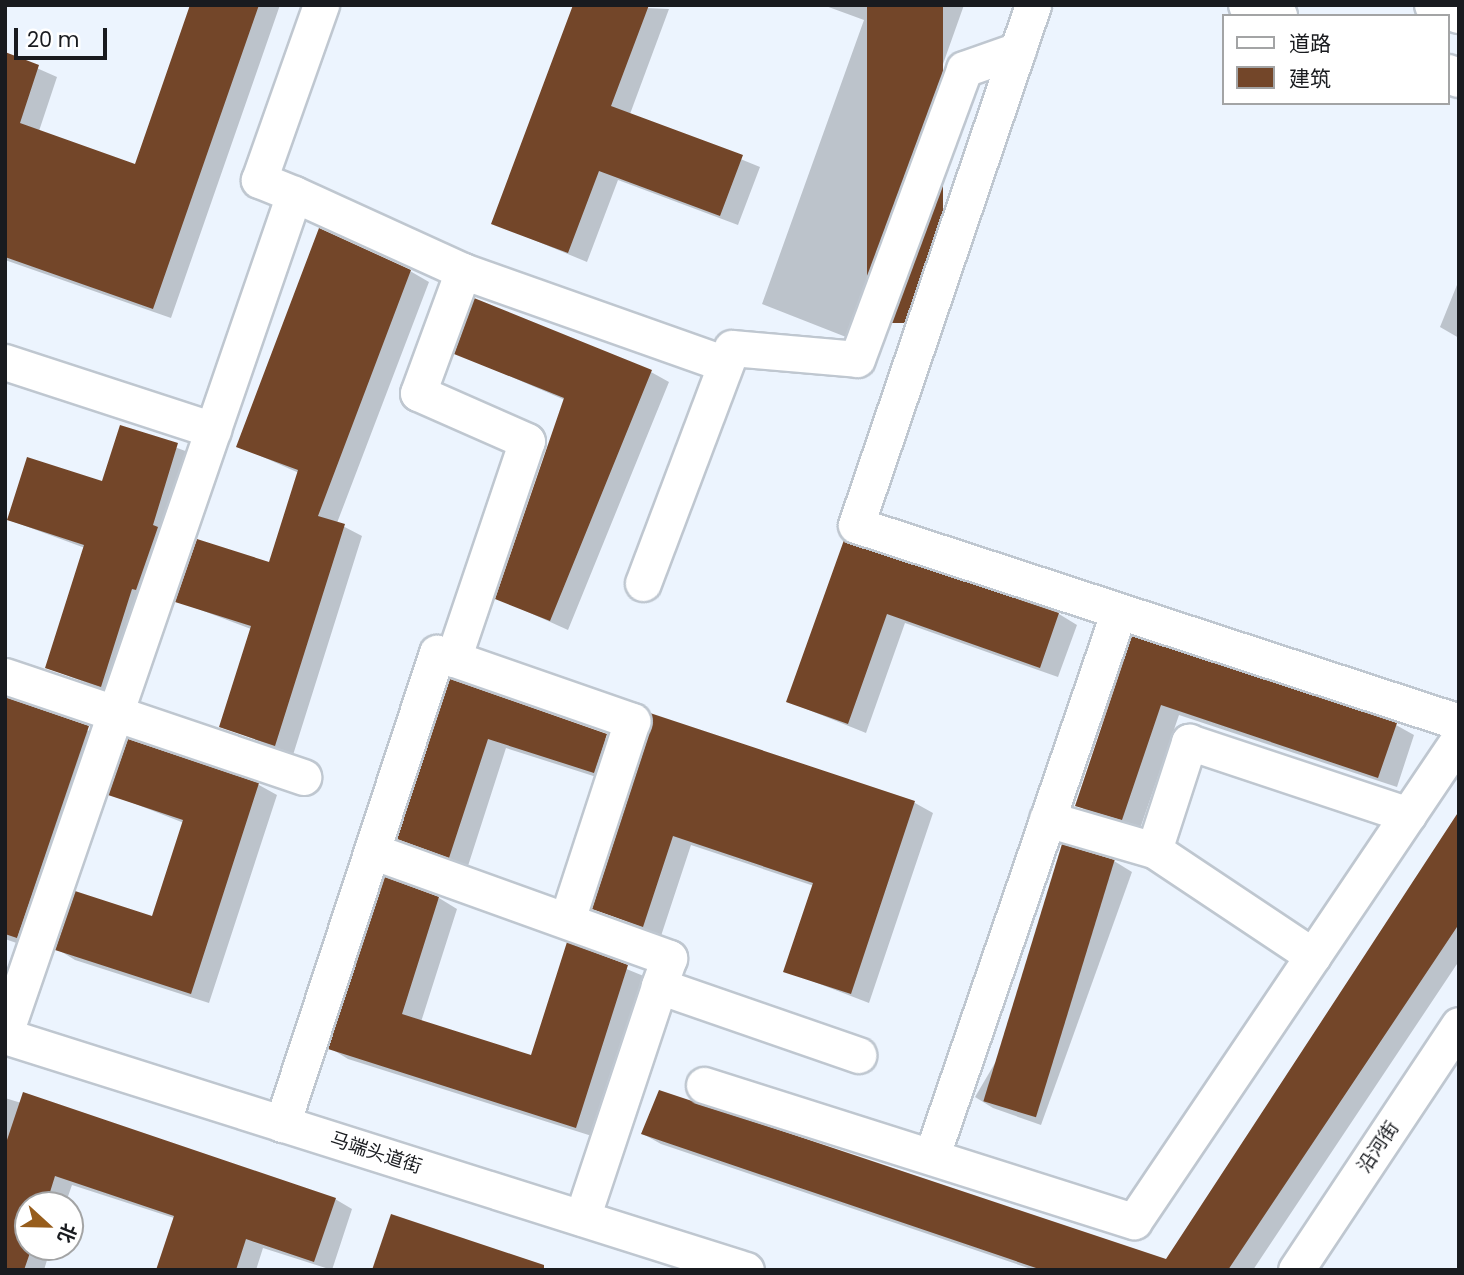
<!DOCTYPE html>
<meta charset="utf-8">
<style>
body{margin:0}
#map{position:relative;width:1464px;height:1275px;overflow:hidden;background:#ecf4fe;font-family:Poppins,"Noto Sans SC",sans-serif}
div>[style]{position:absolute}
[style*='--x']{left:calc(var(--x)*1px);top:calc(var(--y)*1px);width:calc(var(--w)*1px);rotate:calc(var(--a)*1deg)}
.shadow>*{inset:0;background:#0003}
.building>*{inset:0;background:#734629;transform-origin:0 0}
.roads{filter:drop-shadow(2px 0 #bfc7d0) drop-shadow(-2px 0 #bfc7d0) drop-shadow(0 2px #bfc7d0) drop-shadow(0 -2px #bfc7d0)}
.minor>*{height:35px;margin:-17.5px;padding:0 17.5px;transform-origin:17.5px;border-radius:17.5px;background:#fff}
.highway>*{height:38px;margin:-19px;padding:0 19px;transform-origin:19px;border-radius:19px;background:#fff}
span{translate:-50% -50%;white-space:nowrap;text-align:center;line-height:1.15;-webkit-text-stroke:7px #fff;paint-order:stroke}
.street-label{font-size:19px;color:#191b1f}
.frame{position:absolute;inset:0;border:7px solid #191b1f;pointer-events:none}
.legend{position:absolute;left:1222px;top:14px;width:228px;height:91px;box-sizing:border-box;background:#fff;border:2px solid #a3a4a5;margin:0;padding:9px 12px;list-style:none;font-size:21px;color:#191b1f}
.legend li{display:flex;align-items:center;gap:14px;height:35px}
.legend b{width:35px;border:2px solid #a3a4a5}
.north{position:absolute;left:14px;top:1191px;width:70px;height:70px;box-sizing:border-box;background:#fff;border:2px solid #a3a4a5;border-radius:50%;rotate:112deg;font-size:19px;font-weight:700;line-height:28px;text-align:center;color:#191b1f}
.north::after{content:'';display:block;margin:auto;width:24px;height:32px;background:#975d1c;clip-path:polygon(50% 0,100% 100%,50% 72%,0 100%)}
.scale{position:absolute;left:14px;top:28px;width:93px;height:32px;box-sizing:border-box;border:4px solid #191b1f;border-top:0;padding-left:9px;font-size:21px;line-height:24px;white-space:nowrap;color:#191b1f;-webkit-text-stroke:5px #fff;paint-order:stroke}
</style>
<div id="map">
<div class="shadow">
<i style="clip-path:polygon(192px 5px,280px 5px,171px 318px,5px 260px,5px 54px,57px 77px,39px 131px,137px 167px)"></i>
<i style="clip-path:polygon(575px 5px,669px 9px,630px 114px,760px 167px,738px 225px,618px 180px,587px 262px,493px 223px)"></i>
<i style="clip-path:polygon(823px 5px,964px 5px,846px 337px,762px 304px,864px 20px)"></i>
<i style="clip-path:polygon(410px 271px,429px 282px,337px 523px,362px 536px,293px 755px,221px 726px,251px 629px,177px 601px,270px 564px,299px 473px,238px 446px)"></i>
<i style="clip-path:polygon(1459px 280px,1459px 338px,1440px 327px)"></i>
<i style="clip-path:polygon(456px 353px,651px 372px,669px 382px,568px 630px,497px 598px,565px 400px)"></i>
<i style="clip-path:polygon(121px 427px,196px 455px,120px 696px,48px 668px,85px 548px,9px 520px,104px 483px)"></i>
<i style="clip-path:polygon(845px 543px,1059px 614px,1077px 625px,1058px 677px,905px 623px,866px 733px,789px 702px)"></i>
<i style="clip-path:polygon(1133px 639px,1396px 725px,1414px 735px,1397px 787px,1179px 715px,1140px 829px,1095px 816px,1077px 805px)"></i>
<i style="clip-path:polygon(451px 681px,624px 746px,612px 782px,506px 748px,468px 866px,399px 838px)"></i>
<i style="clip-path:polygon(5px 694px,11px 701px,107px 738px,34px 949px,5px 939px)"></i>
<i style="clip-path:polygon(652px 716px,915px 803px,933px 813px,869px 1003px,786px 971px,814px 886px,691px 845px,661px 936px,594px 908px,653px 727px)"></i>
<i style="clip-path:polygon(129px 741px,259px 785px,277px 795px,209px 1003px,75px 960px,57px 949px,153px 918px,184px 823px,110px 794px)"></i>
<i style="clip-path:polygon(1459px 814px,1459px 961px,1253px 1270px,1034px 1270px,661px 1144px,643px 1134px,1167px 1261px)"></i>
<i style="clip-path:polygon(1114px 861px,1132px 872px,1041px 1125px,993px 1108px,975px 1097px)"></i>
<i style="clip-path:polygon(439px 898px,457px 909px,421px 1022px,532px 1058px,568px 945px,646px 977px,595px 1137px,348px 1059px,330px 1048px)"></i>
<i style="clip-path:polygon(5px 1098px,335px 1199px,352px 1209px,332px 1270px,263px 1248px,256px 1270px,158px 1270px,174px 1218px,72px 1185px,65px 1205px,28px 1205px,28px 1247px,51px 1247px,44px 1270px,5px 1270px)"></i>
</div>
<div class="building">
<i style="clip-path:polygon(190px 5px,259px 5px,153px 309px,5px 257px,5px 52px,39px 65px,20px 123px,135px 164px)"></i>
<i style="clip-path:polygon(573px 5px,649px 5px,611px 106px,743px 155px,720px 216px,599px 171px,568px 253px,491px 224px)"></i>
<i style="left:867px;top:5px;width:76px;height:318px"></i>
<i style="clip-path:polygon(319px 228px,411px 270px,318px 516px,345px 524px,275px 746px,219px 727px,251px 626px,175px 602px,197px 539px,269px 562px,298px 470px,236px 447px)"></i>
<i style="clip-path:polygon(474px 298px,652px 370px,550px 621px,495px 599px,564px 398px,454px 354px)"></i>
<i style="clip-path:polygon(120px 425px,178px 443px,153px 525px,158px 527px,136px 590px,132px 589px,101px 687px,45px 668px,84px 545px,7px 520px,27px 457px,102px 481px)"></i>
<i style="clip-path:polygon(844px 540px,1059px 613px,1040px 668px,887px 614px,848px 724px,786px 702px)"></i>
<i style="clip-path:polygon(1132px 636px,1397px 723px,1378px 778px,1161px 705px,1122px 820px,1075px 806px)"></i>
<i style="clip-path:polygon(450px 679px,607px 734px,594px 773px,488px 739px,449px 858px,397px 839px)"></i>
<i style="clip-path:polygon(5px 697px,89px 726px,17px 938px,5px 934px)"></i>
<i style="clip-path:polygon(650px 713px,915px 801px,851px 994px,783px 972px,813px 883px,673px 836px,643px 927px,592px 909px,651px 727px)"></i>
<i style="clip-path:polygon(128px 739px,259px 783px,191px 994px,55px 950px,75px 891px,152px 916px,183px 820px,108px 795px)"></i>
<i style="clip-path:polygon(1459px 811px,1459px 924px,1228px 1270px,1042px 1270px,641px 1134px,659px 1090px,1166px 1259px)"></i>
<i style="left:1062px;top:844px;width:55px;height:269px;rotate:17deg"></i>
<i style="clip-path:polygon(385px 877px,439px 897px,402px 1014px,531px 1055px,567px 942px,628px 965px,576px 1128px,328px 1049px)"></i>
<i style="clip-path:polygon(23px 1092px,336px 1198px,314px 1262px,246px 1239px,236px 1270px,156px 1270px,174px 1216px,55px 1176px,46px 1205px,28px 1205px,28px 1247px,32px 1247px,24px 1270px,5px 1270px,5px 1146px)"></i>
<i style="clip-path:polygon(391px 1214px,544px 1265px,544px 1270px,372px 1270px)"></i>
</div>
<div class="roads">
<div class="minor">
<i style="--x:1033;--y:5;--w:549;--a:108.8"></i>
<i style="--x:856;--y:525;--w:634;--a:18.09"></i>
<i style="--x:294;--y:194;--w:186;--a:24.5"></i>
<i style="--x:5;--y:362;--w:219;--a:18.1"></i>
<i style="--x:643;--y:583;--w:251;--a:-69.3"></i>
<i style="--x:732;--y:348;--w:125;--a:5"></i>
<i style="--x:857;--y:359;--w:309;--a:-69.7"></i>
<i style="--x:964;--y:69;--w:57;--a:-19.4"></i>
<i style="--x:453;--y:659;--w:230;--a:-71.3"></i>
<i style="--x:527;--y:441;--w:119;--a:-156.2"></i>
<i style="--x:418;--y:393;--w:130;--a:-69.8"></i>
<i style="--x:463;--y:271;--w:278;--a:19.5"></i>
<i style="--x:5;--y:676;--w:315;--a:18.7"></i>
<i style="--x:1047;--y:819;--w:111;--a:16.2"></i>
<i style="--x:1154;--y:850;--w:191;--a:33.7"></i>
<i style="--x:1154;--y:850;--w:114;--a:-72"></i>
<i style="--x:1189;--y:742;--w:231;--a:18.4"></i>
<i style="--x:372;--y:851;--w:316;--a:19.8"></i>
<i style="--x:669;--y:958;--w:30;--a:110"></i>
<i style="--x:659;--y:986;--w:211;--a:19.1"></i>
<i style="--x:5;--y:1033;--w:887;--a:-70.99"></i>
<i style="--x:294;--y:194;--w:38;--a:-158"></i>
<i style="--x:259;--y:180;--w:186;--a:-70.5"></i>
<i style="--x:5;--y:1036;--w:777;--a:17.53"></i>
<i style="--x:704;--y:1085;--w:451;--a:17.6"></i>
<i style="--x:1134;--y:1221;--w:581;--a:-56.01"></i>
<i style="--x:282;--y:1124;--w:496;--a:-71.8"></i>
<i style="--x:437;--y:653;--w:207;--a:19.2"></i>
<i style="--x:632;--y:721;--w:209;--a:108.1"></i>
<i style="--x:932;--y:1155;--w:575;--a:-71.03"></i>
<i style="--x:582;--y:1218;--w:244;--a:-71.6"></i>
<i style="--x:1296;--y:1270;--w:294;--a:-56.4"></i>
</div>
<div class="highway">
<i style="--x:1248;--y:5;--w:32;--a:20"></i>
<i style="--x:1434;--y:5;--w:27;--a:20"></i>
<i style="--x:1448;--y:74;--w:12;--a:20"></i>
</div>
</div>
<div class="street-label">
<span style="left:1378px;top:1147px;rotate:-56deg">沿河街</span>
<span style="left:376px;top:1153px;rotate:18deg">马端头道街</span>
</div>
<div class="frame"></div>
<ul class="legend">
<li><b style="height:9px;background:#fff"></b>道路</li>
<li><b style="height:19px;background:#734629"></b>建筑</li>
</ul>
<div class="north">北</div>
<div class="scale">20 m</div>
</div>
